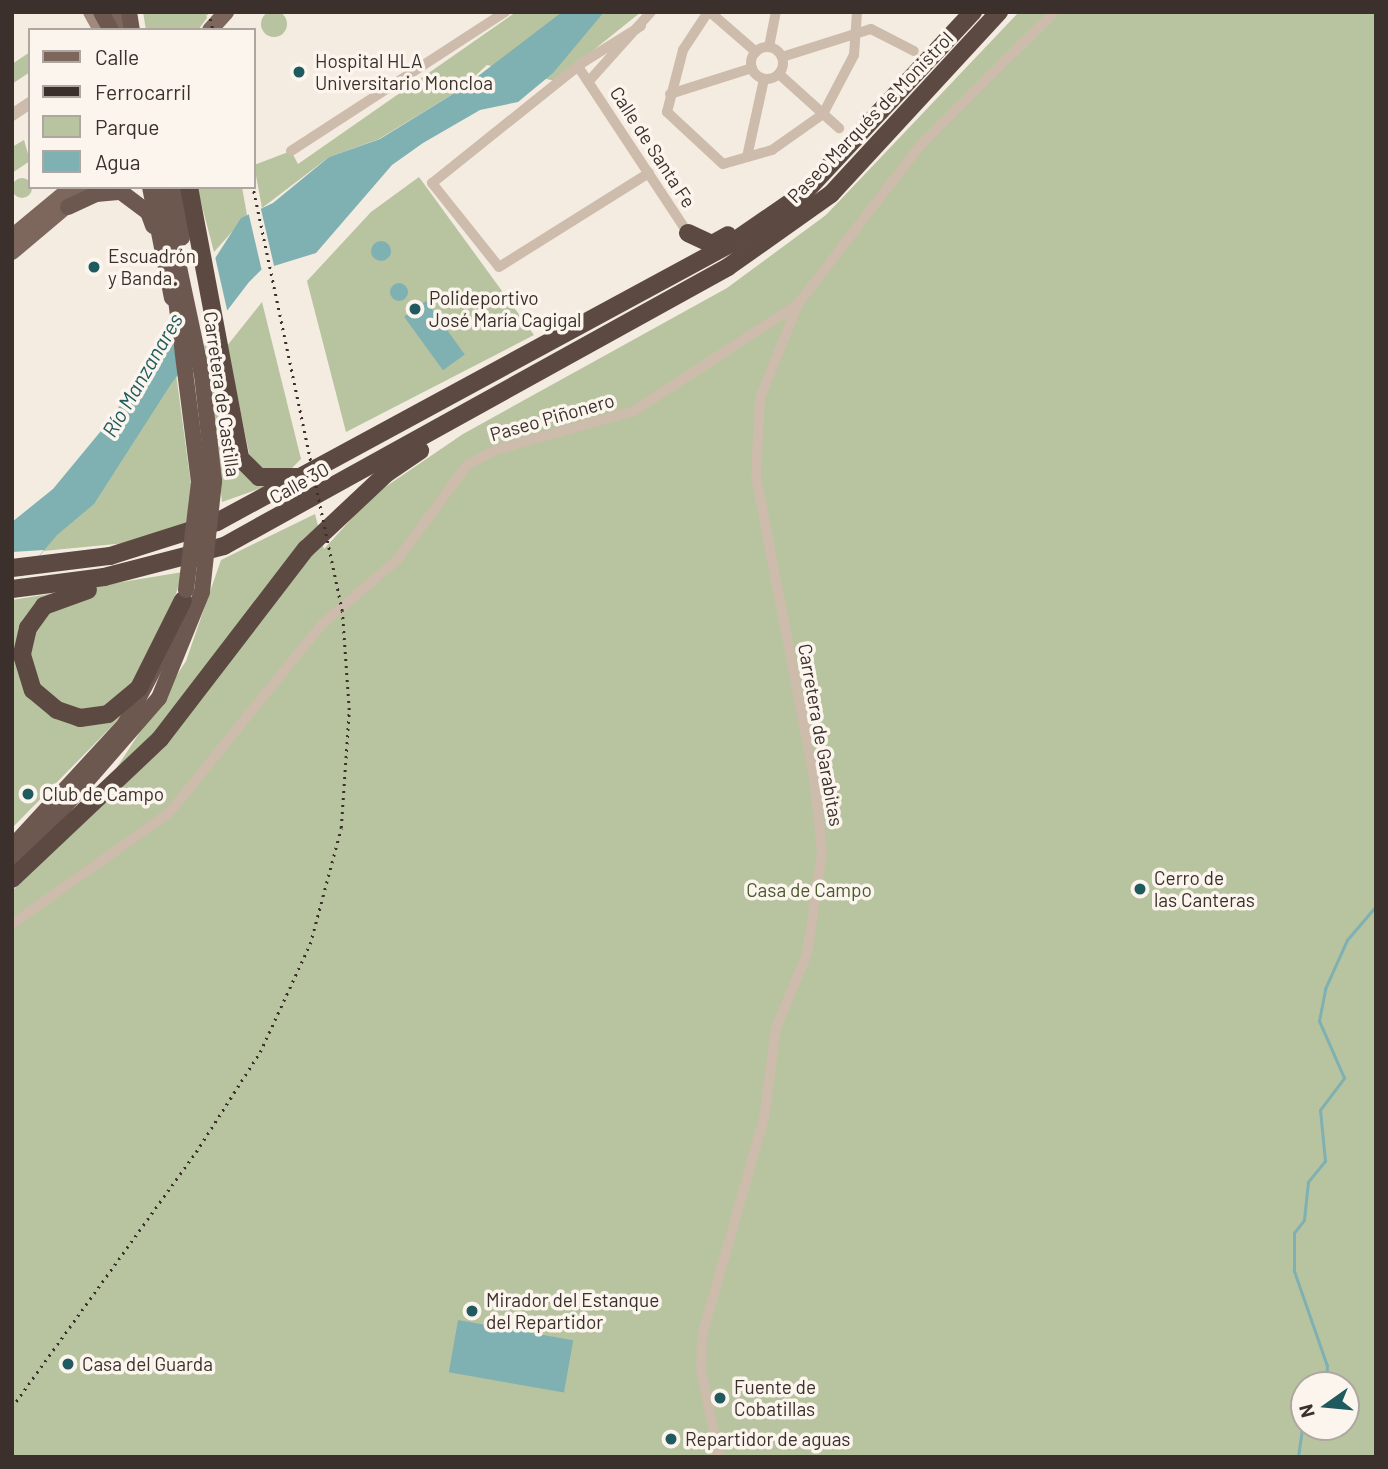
<!DOCTYPE html>
<meta charset="utf-8">
<style>
body{margin:0}
#map{position:relative;width:1388px;height:1469px;overflow:hidden;background:#f4ebe1;font-family:Barlow,sans-serif}
div>[style]{position:absolute}
[style*='--x']{left:calc(var(--x)*1px);top:calc(var(--y)*1px);width:calc(var(--w)*1px);rotate:calc(var(--a)*1deg)}
.green>*{inset:0;background:#b8c4a0}
.round{border-radius:50%}
.water>*{inset:0;background:#7fb0b2;transform-origin:0 0}
.pier>*{inset:0;background:#f4ebe1;transform-origin:0 0}
.stream>*{height:2.5px;margin:-1.25px;padding:0 1.25px;transform-origin:1.25px;border-radius:1.25px;background:#7fb0b2}
.minor>*{height:10px;margin:-5px;padding:0 5px;transform-origin:5px;border-radius:5px;background:#cdbbac}
.minor>.ring{margin:-5px;padding:0;box-sizing:content-box;background:none;border:10px solid #cdbbac;border-radius:50%}
.tertiary>*{height:12px;margin:-6px;padding:0 6px;transform-origin:6px;border-radius:6px;background:#cdbbac}
.secondary>*{height:14px;margin:-7px;padding:0 7px;transform-origin:7px;border-radius:7px;background:#a18a7d}
.primary>*{height:16px;margin:-8px;padding:0 8px;transform-origin:8px;border-radius:8px;background:#7d675c}
.trunk>*{height:16px;margin:-8px;padding:0 8px;transform-origin:8px;border-radius:8px;background:#6c584f}
.motorway>*{height:18px;margin:-9px;padding:0 9px;transform-origin:9px;border-radius:9px;background:#5c4a42}
.rail>*{height:2.5px;margin-top:-1.25px;transform-origin:0;background:repeating-linear-gradient(90deg,#3b302b 0 2px,transparent 0 7px)}
.trunk-bridge>*{height:16px;margin:-8px;padding:0 8px;transform-origin:8px;border-radius:8px;background:#6c584f}
.dots>*{width:19px;height:19px;translate:-50% -50%;box-sizing:border-box;border:4px solid #fbf5ee;border-radius:50%}
span{translate:-50% -50%;white-space:nowrap;text-align:center;line-height:1.15;-webkit-text-stroke:7px #fbf5ee;paint-order:stroke}
.poi-label{font-size:19px;color:#3b302b}
.left{translate:0 -50%;text-align:left}
.street-label{font-size:19px;color:#3b302b}
.park-label{font-size:19px;color:#4a5a2e}
.water-label{font-size:21px;color:#1f5a5e;font-style:italic}
.frame{position:absolute;inset:0;border:14px solid #3b302b;pointer-events:none}
.legend{position:absolute;left:28px;top:28px;width:228px;height:161px;box-sizing:border-box;background:#fbf5ee;border:2px solid #aea6a0;margin:0;padding:9px 12px;list-style:none;font-size:21px;color:#3b302b}
.legend li{display:flex;align-items:center;gap:14px;height:35px}
.legend b{width:35px;border:2px solid #aea6a0}
.north{position:absolute;left:1290px;top:1371px;width:70px;height:70px;box-sizing:border-box;background:#fbf5ee;border:2px solid #aea6a0;border-radius:50%;rotate:255deg;font-size:19px;font-weight:700;line-height:28px;text-align:center;color:#3b302b}
.north::after{content:'';display:block;margin:auto;width:24px;height:32px;background:#1f5a5e;clip-path:polygon(50% 0,100% 100%,50% 72%,0 100%)}
</style>
<div id="map">
<div class="green">
<i class="round" style="left:261px;top:11px;width:26px;height:26px"></i>
<i style="clip-path:polygon(143px 12px,206px 12px,207px 18px,198px 30px,146px 30px)"></i>
<i style="clip-path:polygon(516px 12px,641px 12px,555px 81px,487px 65px,461px 89px,379px 139px,329px 157px,262px 208px,254px 165px,291px 151px,298px 164px)"></i>
<i style="clip-path:polygon(evenodd,1019px 12px,1376px 12px,1376px 1457px,12px 1457px,12px 891px,122px 785px,112px 775px,186px 661px,221px 560px,315px 514px,324px 549px,372px 496px,463px 434px,727px 288px,826px 215px,1019px 12px,1304px 1385px,1346px 1385px,1346px 1427px,1304px 1427px,1304px 1385px)"></i>
<i style="clip-path:polygon(30px 52px,30px 72px,12px 84px,12px 64px)"></i>
<i style="clip-path:polygon(24px 140px,30px 161px,12px 173px,12px 147px)"></i>
<i style="clip-path:polygon(419px 177px,534px 335px,346px 432px,307px 281px,371px 212px)"></i>
<i class="round" style="left:12px;top:178px;width:20px;height:20px"></i>
<i style="clip-path:polygon(197px 187px,242px 187px,247px 215px,214px 252px)"></i>
<i style="clip-path:polygon(262px 302px,301px 459px,289px 471px,263px 470px,250px 458px,227px 346px)"></i>
<i style="clip-path:polygon(169px 322px,192px 492px,189px 524px,126px 543px,12px 554px,109px 423px)"></i>
<i style="clip-path:polygon(211px 335px,224px 445px,243px 472px,267px 486px,222px 502px,204px 343px)"></i>
<i style="clip-path:polygon(183px 572px,163px 634px,120px 718px,12px 828px,12px 600px)"></i>
</div>
<div class="water">
<i style="clip-path:polygon(562px 12px,604px 12px,553px 73px,518px 102px,480px 110px,423px 143px,392px 165px,316px 253px,261px 270px,249px 282px,171px 384px,94px 504px,57px 535px,12px 589px,12px 522px,53px 489px,115px 414px,241px 218px,273px 203px,329px 157px,380px 139px,461px 89px)"></i>
<i class="round" style="left:371px;top:241px;width:20px;height:20px"></i>
<i class="round" style="left:390px;top:283px;width:18px;height:18px"></i>
<i style="left:426px;top:301px;width:66px;height:27px;rotate:54deg"></i>
<i style="left:458px;top:1320px;width:117px;height:53px;rotate:10deg"></i>
</div>
<div class="pier">
<i style="left:260px;top:205px;width:66px;height:13px;rotate:77deg"></i>
<i style="clip-path:polygon(214px 252px,228px 314px,179px 373px,169px 322px)"></i>
<i style="clip-path:polygon(44px 550px,12px 589px,12px 552px)"></i>
</div>
<div class="stream">
<i style="--x:1326;--y:1385;--w:19;--a:-87"></i>
<i style="--x:1327;--y:1366;--w:101;--a:-109.2"></i>
<i style="--x:1294;--y:1271;--w:38;--a:-90"></i>
<i style="--x:1294;--y:1233;--w:16;--a:-52"></i>
<i style="--x:1304;--y:1220;--w:38;--a:-84"></i>
<i style="--x:1308;--y:1182;--w:27;--a:-51"></i>
<i style="--x:1325;--y:1161;--w:51;--a:-95.6"></i>
<i style="--x:1320;--y:1110;--w:40;--a:-53"></i>
<i style="--x:1344;--y:1078;--w:62;--a:-113.7"></i>
<i style="--x:1319;--y:1021;--w:33;--a:-79"></i>
<i style="--x:1325;--y:989;--w:54;--a:-65.8"></i>
<i style="--x:1347;--y:940;--w:45;--a:-49.5"></i>
<i style="--x:1298;--y:1457;--w:42;--a:-81.9"></i>
</div>
<div class="minor">
<i style="--x:708;--y:12;--w:45;--a:123.3"></i>
<i style="--x:683;--y:50;--w:64;--a:104.5"></i>
<i style="--x:667;--y:112;--w:76;--a:42.9"></i>
<i style="--x:723;--y:164;--w:51;--a:-15.9"></i>
<i style="--x:772;--y:150;--w:62;--a:-35.2"></i>
<i style="--x:823;--y:114;--w:67;--a:-62.3"></i>
<i style="--x:854;--y:55;--w:43;--a:-86"></i>
<i style="--x:710;--y:12;--w:61;--a:41"></i>
<i style="--x:641;--y:26;--w:70;--a:147.9"></i>
<i style="--x:582;--y:63;--w:192;--a:141.3"></i>
<i style="--x:432;--y:183;--w:107;--a:51.4"></i>
<i style="--x:499;--y:267;--w:177;--a:-32.1"></i>
<i style="--x:769;--y:47;--w:36;--a:-79"></i>
<i class="ring" style="left:751px;top:47px;width:22px;height:22px"></i>
<i style="--x:782;--y:57;--w:93;--a:-17.5"></i>
<i style="--x:871;--y:29;--w:48;--a:27.1"></i>
<i style="--x:579;--y:68;--w:198;--a:56.6"></i>
<i style="--x:779;--y:74;--w:81;--a:42"></i>
<i style="--x:589;--y:81;--w:93;--a:-48.1"></i>
<i style="--x:670;--y:94;--w:86;--a:-17.6"></i>
<i style="--x:291;--y:151;--w:255;--a:-33"></i>
<i style="--x:747;--y:157;--w:80;--a:-77.7"></i>
<i style="--x:12;--y:924;--w:192;--a:-35.3"></i>
<i style="--x:169;--y:813;--w:245;--a:-51"></i>
<i style="--x:323;--y:623;--w:97;--a:-40.4"></i>
<i style="--x:397;--y:560;--w:118;--a:-53.6"></i>
<i style="--x:467;--y:465;--w:32;--a:-28"></i>
<i style="--x:495;--y:450;--w:144;--a:-15.7"></i>
<i style="--x:634;--y:411;--w:196;--a:-33.1"></i>
<i style="--x:798;--y:304;--w:198;--a:-52.4"></i>
<i style="--x:919;--y:147;--w:191;--a:-45"></i>
<i style="--x:719;--y:1457;--w:90;--a:-101.6"></i>
<i style="--x:701;--y:1369;--w:33;--a:-88"></i>
<i style="--x:702;--y:1336;--w:226;--a:-74.1"></i>
<i style="--x:764;--y:1119;--w:92;--a:-82.5"></i>
<i style="--x:776;--y:1028;--w:80;--a:-67.3"></i>
<i style="--x:807;--y:954;--w:103;--a:-81.6"></i>
<i style="--x:822;--y:852;--w:69;--a:-95.8"></i>
<i style="--x:815;--y:783;--w:312;--a:-100.9"></i>
<i style="--x:756;--y:477;--w:79;--a:-87.1"></i>
<i style="--x:760;--y:398;--w:101;--a:-68"></i>
</div>
<div class="tertiary">
<i style="--x:12;--y:115;--w:22;--a:-34"></i>
</div>
<div class="secondary">
<i style="--x:90;--y:12;--w:21;--a:61"></i>
</div>
<div class="primary">
<i style="--x:116;--y:30;--w:18;--a:-84"></i>
<i style="--x:210;--y:30;--w:24;--a:-48"></i>
<i style="--x:12;--y:237;--w:78;--a:-39.8"></i>
<i style="--x:12;--y:252;--w:101;--a:-40.2"></i>
</div>
<div class="trunk">
<i style="--x:101;--y:12;--w:21;--a:61"></i>
<i style="--x:129;--y:12;--w:18;--a:81"></i>
<i style="--x:150;--y:187;--w:113;--a:78.8"></i>
<i style="--x:162;--y:187;--w:192;--a:78"></i>
<i style="--x:202;--y:375;--w:107;--a:83.5"></i>
<i style="--x:176;--y:187;--w:51;--a:83.3"></i>
<i style="--x:68;--y:207;--w:31;--a:-25"></i>
<i style="--x:96;--y:194;--w:25;--a:-5"></i>
<i style="--x:121;--y:192;--w:34;--a:37"></i>
<i style="--x:148;--y:212;--w:15;--a:70"></i>
<i style="--x:174;--y:284;--w:201;--a:82.8"></i>
<i style="--x:12;--y:847;--w:167;--a:-47.4"></i>
<i style="--x:125;--y:724;--w:104;--a:-62.4"></i>
<i style="--x:12;--y:867;--w:224;--a:-49"></i>
<i style="--x:159;--y:698;--w:114;--a:-67.9"></i>
</div>
<div class="motorway">
<i style="--x:189;--y:187;--w:276;--a:79.3"></i>
<i style="--x:240;--y:458;--w:27;--a:45"></i>
<i style="--x:259;--y:477;--w:39;--a:0"></i>
<i style="--x:688;--y:233;--w:26;--a:25"></i>
<i style="--x:712;--y:244;--w:18;--a:-29"></i>
<i style="--x:12;--y:568;--w:99;--a:-7"></i>
<i style="--x:110;--y:556;--w:112;--a:-17.6"></i>
<i style="--x:217;--y:522;--w:583;--a:-28.45"></i>
<i style="--x:730;--y:244;--w:90;--a:-34.6"></i>
<i style="--x:804;--y:193;--w:248;--a:-47"></i>
<i style="--x:12;--y:589;--w:93;--a:-7.4"></i>
<i style="--x:104;--y:577;--w:124;--a:-14.5"></i>
<i style="--x:224;--y:546;--w:576;--a:-28.97"></i>
<i style="--x:728;--y:267;--w:126;--a:-35.3"></i>
<i style="--x:831;--y:194;--w:248;--a:-47.3"></i>
<i style="--x:88;--y:590;--w:47;--a:160"></i>
<i style="--x:44;--y:606;--w:27;--a:126"></i>
<i style="--x:28;--y:628;--w:28;--a:103"></i>
<i style="--x:22;--y:655;--w:37;--a:73"></i>
<i style="--x:33;--y:690;--w:31;--a:40"></i>
<i style="--x:57;--y:710;--w:24;--a:19"></i>
<i style="--x:80;--y:718;--w:28;--a:-8"></i>
<i style="--x:108;--y:714;--w:40;--a:-40"></i>
<i style="--x:139;--y:688;--w:98;--a:-63.4"></i>
<i style="--x:12;--y:879;--w:204;--a:-43.4"></i>
<i style="--x:160;--y:739;--w:240;--a:-52.5"></i>
<i style="--x:306;--y:549;--w:111;--a:-43.2"></i>
<i style="--x:387;--y:473;--w:40;--a:-34"></i>
</div>
<div class="rail">
<i style="--x:209;--y:12;--w:18;--a:77"></i>
<i style="--x:12;--y:1407;--w:314;--a:-54.2"></i>
<i style="--x:196;--y:1152;--w:119;--a:-57.4"></i>
<i style="--x:260;--y:1052;--w:119;--a:-65.2"></i>
<i style="--x:310;--y:944;--w:120;--a:-75"></i>
<i style="--x:341;--y:828;--w:118;--a:-86.1"></i>
<i style="--x:349;--y:710;--w:99;--a:-94"></i>
<i style="--x:342;--y:611;--w:433;--a:-101.9"></i>
</div>
<div class="trunk-bridge">
<i style="--x:186;--y:590;--w:108;--a:-83.1"></i>
<i style="--x:202;--y:592;--w:112;--a:-83.8"></i>
</div>
<div class="dots">
<i style="left:299px;top:72px;background:#1f5a5e"></i>
<i style="left:94px;top:267px;background:#1f5a5e"></i>
<i style="left:415px;top:309px;background:#1f5a5e"></i>
<i style="left:28px;top:794px;background:#1f5a5e"></i>
<i style="left:1140px;top:889px;background:#1f5a5e"></i>
<i style="left:472px;top:1311px;background:#1f5a5e"></i>
<i style="left:68px;top:1364px;background:#1f5a5e"></i>
<i style="left:720px;top:1398px;background:#1f5a5e"></i>
<i style="left:671px;top:1439px;background:#1f5a5e"></i>
</div>
<div class="poi-label">
<span class="left" style="left:315px;top:72px">Hospital HLA<br>Universitario Moncloa</span>
<span class="left" style="left:108px;top:267px">Escuadrón<br>y Banda.</span>
<span class="left" style="left:429px;top:309px">Polideportivo<br>José María Cagigal</span>
<span class="left" style="left:42px;top:794px">Club de Campo</span>
<span class="left" style="left:1154px;top:889px">Cerro de<br>las Canteras</span>
<span class="left" style="left:486px;top:1311px">Mirador del Estanque<br>del Repartidor</span>
<span class="left" style="left:82px;top:1364px">Casa del Guarda</span>
<span class="left" style="left:734px;top:1398px">Fuente de<br>Cobatillas</span>
<span class="left" style="left:685px;top:1439px">Repartidor de aguas</span>
</div>
<div class="street-label">
<span style="left:870px;top:117px;rotate:-46deg">Paseo Marqués de Monistrol</span>
<span style="left:653px;top:147px;rotate:57deg">Calle de Santa Fe</span>
<span style="left:222px;top:394px;rotate:82deg">Carretera de Castilla</span>
<span style="left:552px;top:417px;rotate:-16deg">Paseo Piñonero</span>
<span style="left:299px;top:483px;rotate:-29deg">Calle 30</span>
<span style="left:821px;top:735px;rotate:80deg">Carretera de Garabitas</span>
</div>
<div class="park-label">
<span style="left:809px;top:890px">Casa de Campo</span>
</div>
<div class="water-label">
<span style="left:142px;top:375px;rotate:-60deg">Río Manzanares</span>
</div>
<div class="frame"></div>
<ul class="legend">
<li><b style="height:9px;background:#7d675c"></b>Calle</li>
<li><b style="height:9px;background:#3b302b"></b>Ferrocarril</li>
<li><b style="height:19px;background:#b8c4a0"></b>Parque</li>
<li><b style="height:19px;background:#7fb0b2"></b>Agua</li>
</ul>
<div class="north">N</div>
</div>
